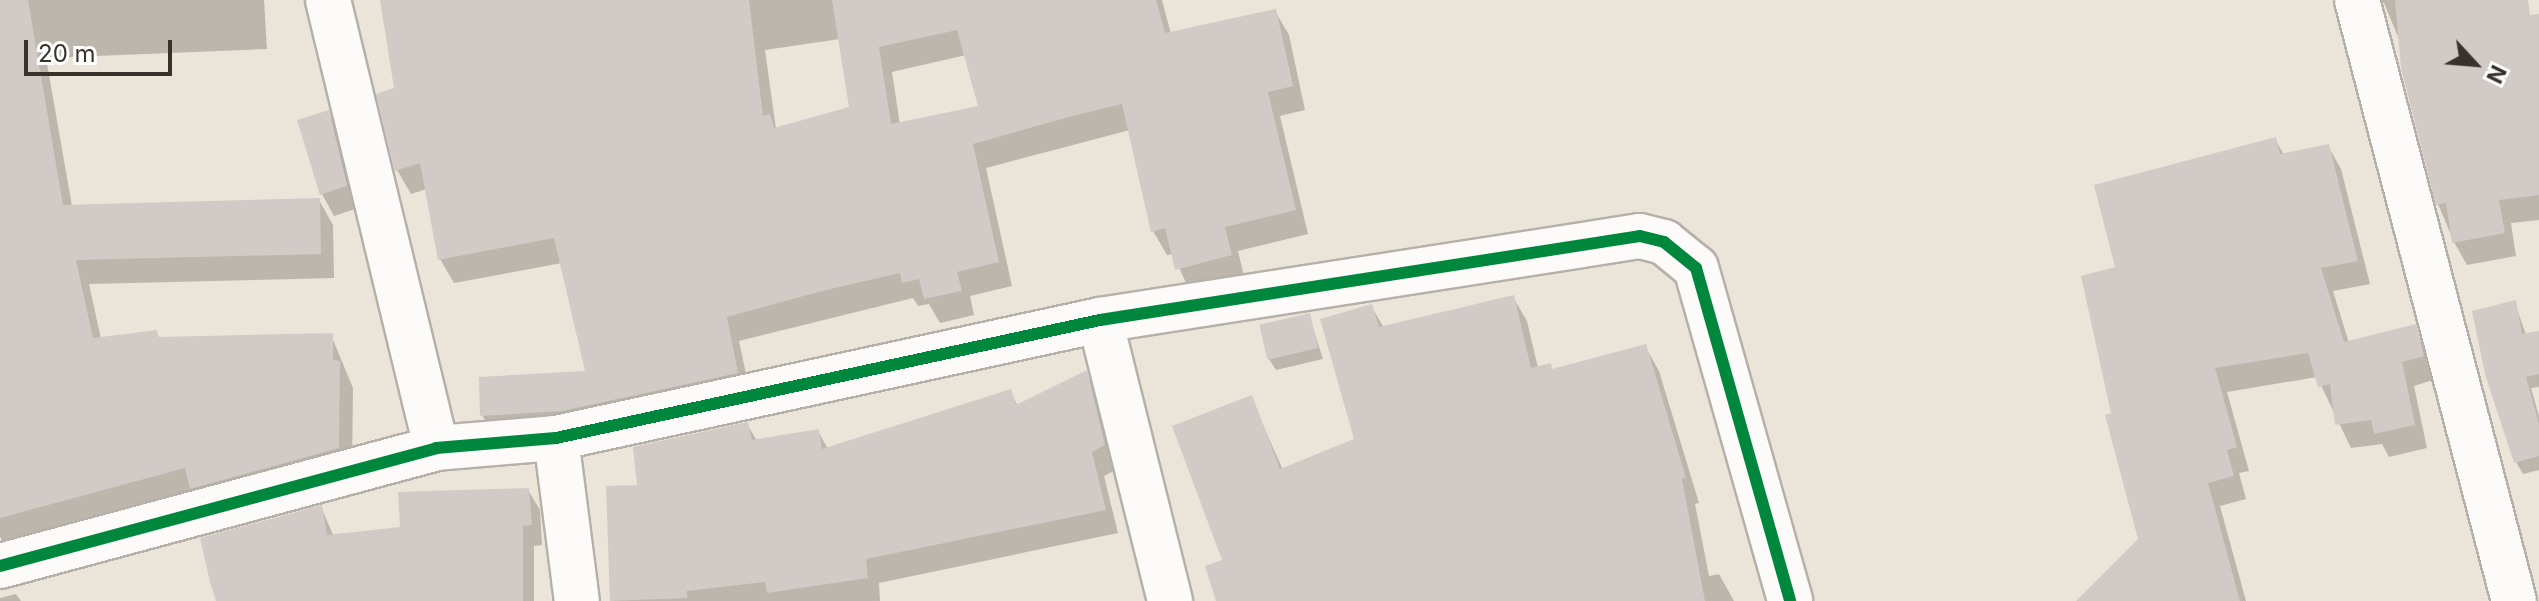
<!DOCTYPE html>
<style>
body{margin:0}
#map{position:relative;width:2539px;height:601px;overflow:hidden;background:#ebe4d9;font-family:Inter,sans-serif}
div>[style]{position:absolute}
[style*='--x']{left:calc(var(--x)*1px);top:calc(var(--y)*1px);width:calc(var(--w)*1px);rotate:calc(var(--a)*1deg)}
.shadow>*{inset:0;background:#0003}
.building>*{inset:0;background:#d1cac6;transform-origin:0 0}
.roads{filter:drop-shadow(2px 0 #b6b0a8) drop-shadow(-2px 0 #b6b0a8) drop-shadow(0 2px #b6b0a8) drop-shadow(0 -2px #b6b0a8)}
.street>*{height:44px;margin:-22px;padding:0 22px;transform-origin:22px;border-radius:22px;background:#fcfbf9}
.cycleway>*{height:12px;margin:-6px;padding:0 6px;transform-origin:6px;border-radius:6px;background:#00873e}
span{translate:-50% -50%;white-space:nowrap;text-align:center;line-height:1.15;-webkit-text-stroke:8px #fff;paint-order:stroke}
.north{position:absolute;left:2435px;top:24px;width:80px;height:80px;-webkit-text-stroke:6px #fff;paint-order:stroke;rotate:116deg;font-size:22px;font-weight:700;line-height:32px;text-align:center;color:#38322b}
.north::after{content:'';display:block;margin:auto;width:28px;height:36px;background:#38322b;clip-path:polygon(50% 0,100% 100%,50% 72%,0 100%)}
.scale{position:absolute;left:24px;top:40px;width:148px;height:36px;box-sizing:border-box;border:4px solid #38322b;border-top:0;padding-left:10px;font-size:24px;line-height:28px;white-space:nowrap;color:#38322b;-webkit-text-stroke:6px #fff;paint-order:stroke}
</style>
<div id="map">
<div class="shadow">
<i style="clip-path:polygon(0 0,264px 0,267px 49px,46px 58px,72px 206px,319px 200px,333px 225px,334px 278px,89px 284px,101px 339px,156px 332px,160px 339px,331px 335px,353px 388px,352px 473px,5px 545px,0 537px)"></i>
<i style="clip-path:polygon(evenodd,382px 0,1162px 0,1171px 34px,1275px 11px,1289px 35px,1305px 110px,1280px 116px,1308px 234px,1238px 251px,1245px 280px,1191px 294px,1173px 254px,1167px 255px,1153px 231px,1130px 130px,986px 168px,1012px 286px,970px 296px,974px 315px,940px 323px,929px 304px,918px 306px,913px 298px,739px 341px,751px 397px,496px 439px,482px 415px,588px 372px,562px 263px,454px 283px,440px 259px,427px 189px,411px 194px,397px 170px,396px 89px,382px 0,840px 39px,851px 109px,776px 129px,765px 50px,840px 39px,382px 0,966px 55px,980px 107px,900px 125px,892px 72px,966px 55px)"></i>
<i style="clip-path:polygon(2377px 0,2528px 0,2528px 18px,2539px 16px,2539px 220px,2511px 223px,2516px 256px,2467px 265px,2454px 242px,2438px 204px,2401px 44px,2384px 3px)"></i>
<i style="clip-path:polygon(328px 112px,340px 134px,358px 208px,334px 216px,322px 194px)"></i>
<i style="clip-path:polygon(2275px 139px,2284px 155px,2328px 146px,2341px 169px,2370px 284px,2333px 291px,2349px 343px,2415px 327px,2436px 379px,2414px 386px,2427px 448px,2389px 457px,2382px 444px,2351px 448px,2317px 377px,2227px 392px,2249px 471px,2239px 473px,2246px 499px,2220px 506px,2246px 601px,2079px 601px,2140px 539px,2113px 415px,2117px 269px)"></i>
<i style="clip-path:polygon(1513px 297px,1527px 321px,1538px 368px,1553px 371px,1645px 346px,1659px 371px,1699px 503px,1695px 504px,1709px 576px,1719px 574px,1734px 601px,1218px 601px,1251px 398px,1283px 470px,1356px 440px,1371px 306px,1384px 328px)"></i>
<i style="clip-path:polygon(2515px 303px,2526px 335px,2539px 333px,2539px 387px,2531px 388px,2539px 416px,2539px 470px,2523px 474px,2516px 462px)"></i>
<i style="clip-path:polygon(1309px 315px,1323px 359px,1276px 370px,1269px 359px)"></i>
<i style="clip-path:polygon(1086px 373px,1099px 396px,1118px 469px,1104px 476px,1118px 533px,879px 583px,880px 601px,612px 601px,608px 488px,639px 487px,747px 424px,757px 441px,818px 431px,828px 449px,1010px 391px,1018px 406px)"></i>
<i style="clip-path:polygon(528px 490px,540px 510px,542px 545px,534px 546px,534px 601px,218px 601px,321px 507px,334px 537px,402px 529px)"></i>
<i style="clip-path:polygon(16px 594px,21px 601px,0 601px,0 598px)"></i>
</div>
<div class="building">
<i style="clip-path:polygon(0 0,28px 0,63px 205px,320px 198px,321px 254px,76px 260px,93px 338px,157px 330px,158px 337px,333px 333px,333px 360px,340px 361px,339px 448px,190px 489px,185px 468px,0 518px)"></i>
<i style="clip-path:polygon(evenodd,380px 0,749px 0,763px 116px,770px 114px,774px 128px,849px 107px,832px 0,1156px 0,1165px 33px,1276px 9px,1293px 86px,1268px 92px,1296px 210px,1225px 227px,1232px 255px,1175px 270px,1165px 228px,1151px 232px,1122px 104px,1065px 118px,973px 144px,999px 262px,957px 272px,962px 291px,924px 299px,919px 279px,902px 283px,900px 273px,822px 291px,727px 317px,738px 373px,562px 411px,480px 416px,479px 377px,585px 371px,554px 238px,438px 260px,420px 163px,395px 171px,376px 94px,394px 88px,380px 0,957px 30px,978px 106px,891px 124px,879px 47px,957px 30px)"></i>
<i style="clip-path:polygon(2395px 0,2528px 0,2530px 15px,2539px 14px,2539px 195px,2499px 200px,2505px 233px,2452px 243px,2446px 203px,2436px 205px,2401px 68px)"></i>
<i style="clip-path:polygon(329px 110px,347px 186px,320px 195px,297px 120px)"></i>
<i style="clip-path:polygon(2276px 137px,2280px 154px,2329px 144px,2358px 261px,2321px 268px,2344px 342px,2416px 324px,2424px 356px,2402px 362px,2415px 425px,2374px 434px,2371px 420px,2335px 425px,2330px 384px,2318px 387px,2308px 353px,2215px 368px,2237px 447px,2227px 450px,2234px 476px,2208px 483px,2240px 601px,2076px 601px,2138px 539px,2105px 415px,2111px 413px,2081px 276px,2115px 267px,2094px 185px)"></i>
<i style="clip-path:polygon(1514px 295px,1531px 368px,1551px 363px,1552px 369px,1646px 344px,1686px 478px,1682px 479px,1705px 601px,1216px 601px,1205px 566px,1222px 560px,1172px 426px,1252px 395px,1280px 469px,1354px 439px,1320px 319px,1372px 304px,1379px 327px)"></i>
<i style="clip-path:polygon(2516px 300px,2522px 334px,2539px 331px,2539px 374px,2526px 377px,2539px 424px,2539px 456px,2514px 463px,2485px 374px,2472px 311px)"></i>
<i style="left:1310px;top:313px;width:36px;height:52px;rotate:77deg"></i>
<i style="clip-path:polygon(1087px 370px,1105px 445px,1092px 452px,1106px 510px,866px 559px,868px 578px,767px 593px,765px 582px,687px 591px,687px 598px,610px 601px,606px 486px,637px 485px,633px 447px,748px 422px,752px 440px,819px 429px,822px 449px,1011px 389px,1016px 405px)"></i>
<i style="clip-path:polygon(529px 488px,532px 525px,523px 526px,523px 601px,216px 601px,210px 582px,200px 538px,322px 505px,327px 535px,400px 527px,398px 492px)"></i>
</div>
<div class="roads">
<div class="street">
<i style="--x:328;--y:0;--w:461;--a:76.4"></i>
<i style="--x:2357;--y:0;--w:621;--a:75.36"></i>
<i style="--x:1100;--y:320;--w:290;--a:76"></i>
<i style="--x:556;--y:438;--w:164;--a:82.7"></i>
<i style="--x:0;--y:566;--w:452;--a:-15.1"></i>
<i style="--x:436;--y:448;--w:120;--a:-4.8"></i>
<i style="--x:556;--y:438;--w:557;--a:-12.24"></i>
<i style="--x:1100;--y:320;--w:546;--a:-8.84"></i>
<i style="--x:1640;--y:236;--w:25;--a:14"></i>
<i style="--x:1664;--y:242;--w:41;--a:39.1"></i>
<i style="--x:1696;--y:268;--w:346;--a:74.2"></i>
</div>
</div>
<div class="cycleway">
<i style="--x:0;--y:566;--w:452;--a:-15.1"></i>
<i style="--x:436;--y:448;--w:120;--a:-4.8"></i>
<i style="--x:556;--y:438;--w:557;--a:-12.24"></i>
<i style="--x:1100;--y:320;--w:546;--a:-8.84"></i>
<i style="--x:1640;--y:236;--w:25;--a:14"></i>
<i style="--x:1664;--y:242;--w:41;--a:39.1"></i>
<i style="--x:1696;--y:268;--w:346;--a:74.2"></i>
</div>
<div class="north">N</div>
<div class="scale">20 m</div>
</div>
